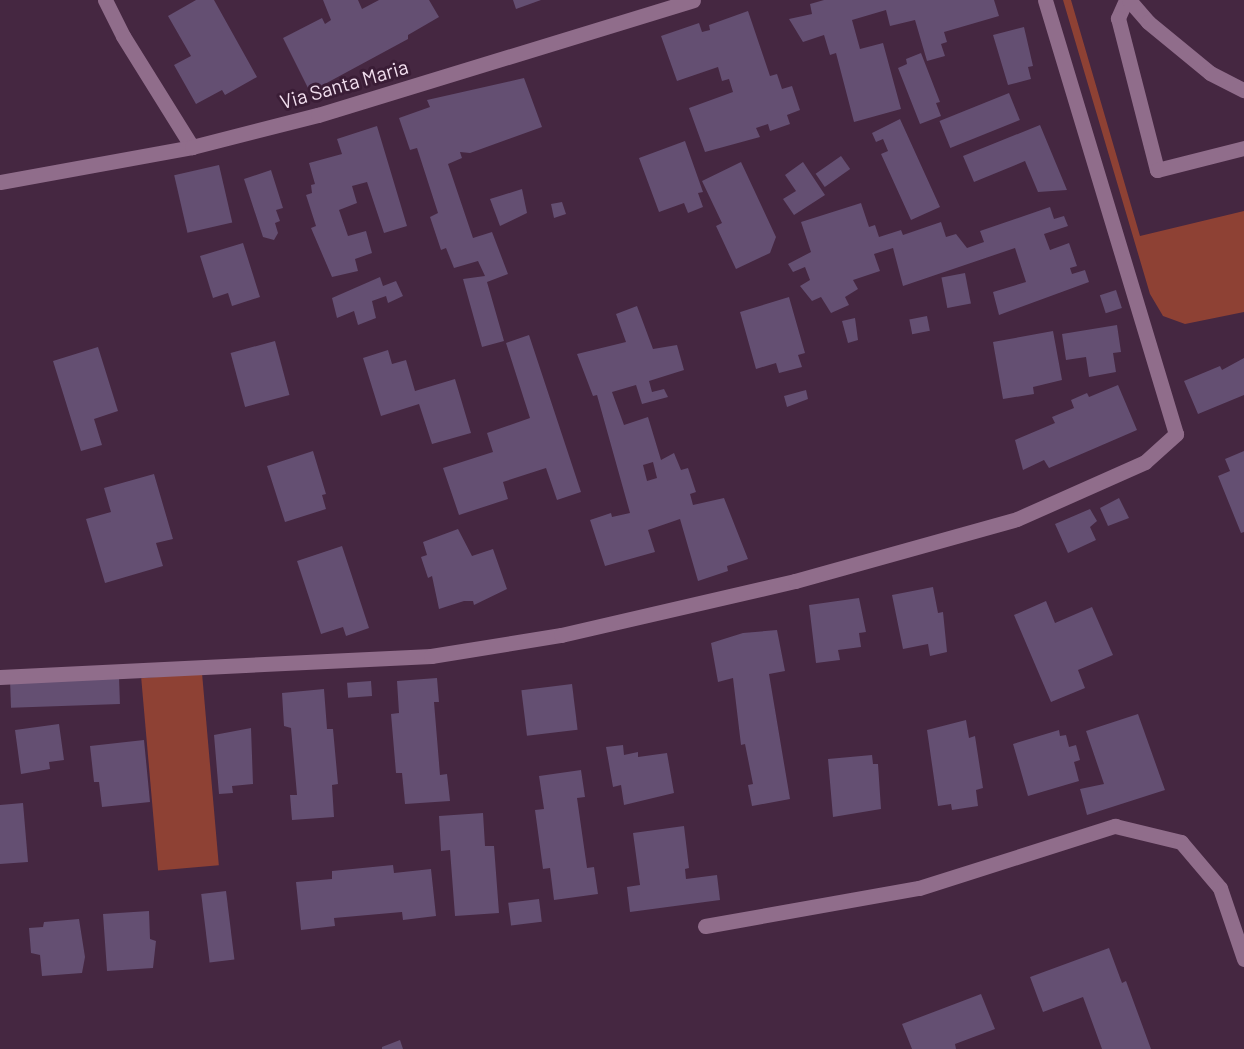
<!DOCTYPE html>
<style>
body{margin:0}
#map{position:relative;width:1244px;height:1049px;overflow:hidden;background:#452741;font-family:Barlow,sans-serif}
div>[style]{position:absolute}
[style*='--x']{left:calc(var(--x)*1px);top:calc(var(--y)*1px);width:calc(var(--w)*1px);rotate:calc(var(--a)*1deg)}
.green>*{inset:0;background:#8e4134;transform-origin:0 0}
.building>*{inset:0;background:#644f72;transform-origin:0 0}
.service>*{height:15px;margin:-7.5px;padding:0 7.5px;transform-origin:7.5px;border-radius:7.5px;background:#906d8b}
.minor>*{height:15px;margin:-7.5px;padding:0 7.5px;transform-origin:7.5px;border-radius:7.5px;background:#906d8b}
span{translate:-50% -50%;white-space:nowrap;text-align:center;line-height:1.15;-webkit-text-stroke:6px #3a1d36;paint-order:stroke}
.street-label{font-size:20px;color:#f1deee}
</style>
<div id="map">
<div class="green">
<i style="clip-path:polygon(1063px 0,1071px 0,1140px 236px,1244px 211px,1244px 312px,1185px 324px,1163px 316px,1150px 294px)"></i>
<i style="left:202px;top:673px;width:193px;height:61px;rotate:85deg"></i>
</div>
<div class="building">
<i style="clip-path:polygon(196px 0,214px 0,257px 77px,225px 95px,222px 90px,196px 104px,174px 65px,191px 56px,168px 16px)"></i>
<i style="clip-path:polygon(323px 0,358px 0,362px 9px,379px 0,429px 0,439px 17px,408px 35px,408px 39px,310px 92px,283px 38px,322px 18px,325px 24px,331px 20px)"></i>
<i style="clip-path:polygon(513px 0,541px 0,516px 9px)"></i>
<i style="clip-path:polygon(824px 0,994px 0,999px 16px,944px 32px,947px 42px,941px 44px,945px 56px,927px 61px,915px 20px,890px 26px,886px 10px,852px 20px,860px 49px,883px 43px,901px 109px,854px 122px,836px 53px,830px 55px,824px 35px,803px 42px,789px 19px,812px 14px,810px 4px)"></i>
<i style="clip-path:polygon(748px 11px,770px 76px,777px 74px,782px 89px,792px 86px,800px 110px,787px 115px,790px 124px,770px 131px,768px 124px,756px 128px,760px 137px,705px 152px,689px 108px,733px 92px,729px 79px,722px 81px,718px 67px,677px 81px,661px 36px,699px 23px,702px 32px,710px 30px,709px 25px)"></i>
<i style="clip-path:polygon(1024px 27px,1033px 66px,1028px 67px,1031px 79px,1008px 85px,993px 35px)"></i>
<i style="clip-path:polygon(921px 53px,940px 102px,936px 103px,941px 116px,920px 124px,898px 68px,907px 64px,906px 59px)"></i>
<i style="clip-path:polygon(524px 78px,542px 127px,470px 153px,460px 152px,462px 158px,448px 164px,473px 238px,492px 232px,508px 274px,487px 282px,504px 341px,482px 347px,463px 279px,485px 276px,478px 261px,454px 268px,446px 248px,441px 250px,430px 217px,438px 213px,417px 148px,410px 150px,399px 118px,430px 107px,427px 100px)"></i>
<i style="left:1009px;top:93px;width:29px;height:75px;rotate:68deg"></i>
<i style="clip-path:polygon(900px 119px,940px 207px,911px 220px,881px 154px,888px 151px,883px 139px,876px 142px,872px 133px)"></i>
<i style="clip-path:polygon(1040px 125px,1067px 190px,1038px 192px,1025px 161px,974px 182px,963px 156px)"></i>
<i style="clip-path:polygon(377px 126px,407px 226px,384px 233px,367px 182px,352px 186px,357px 203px,339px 210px,348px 236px,366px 231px,372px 253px,355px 259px,358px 271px,332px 277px,311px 228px,316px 226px,306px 195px,312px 193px,311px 185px,315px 184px,309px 163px,342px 154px,337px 139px)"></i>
<i style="clip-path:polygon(685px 141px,703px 192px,698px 193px,703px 207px,688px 213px,684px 203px,659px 212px,639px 158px)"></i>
<i style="left:841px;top:156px;width:16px;height:31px;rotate:55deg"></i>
<i style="clip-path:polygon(741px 162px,776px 237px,770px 253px,736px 269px,716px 226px,722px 223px,702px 181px)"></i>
<i style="clip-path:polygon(803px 162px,825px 195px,794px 215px,783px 199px,796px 191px,785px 175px)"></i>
<i style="left:219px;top:165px;width:59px;height:46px;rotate:77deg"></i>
<i style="clip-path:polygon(271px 170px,283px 208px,276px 210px,280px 221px,275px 223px,278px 233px,274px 240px,263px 237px,244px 179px)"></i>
<i style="clip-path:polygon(522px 189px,527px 213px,500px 226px,490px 199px)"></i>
<i style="clip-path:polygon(562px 202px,566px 214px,554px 218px,551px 204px)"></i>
<i style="clip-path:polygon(861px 203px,869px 227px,875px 225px,879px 237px,901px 230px,903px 235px,941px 222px,946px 237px,956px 234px,967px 248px,984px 242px,980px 231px,1050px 207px,1054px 219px,1064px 216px,1068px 226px,1044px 234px,1050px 250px,1069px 243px,1077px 266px,1070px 268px,1072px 274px,1085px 270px,1089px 282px,999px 315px,993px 292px,1026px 282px,1015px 248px,903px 286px,893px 248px,874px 254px,880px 271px,853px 280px,858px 289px,845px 297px,849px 305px,831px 313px,821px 297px,812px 301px,800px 286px,810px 280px,805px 267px,793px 272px,788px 264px,811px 252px,801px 222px)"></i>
<i style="clip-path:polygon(243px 243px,260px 297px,232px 306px,228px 293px,213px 298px,200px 256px)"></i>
<i style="left:965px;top:273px;width:31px;height:24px;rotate:79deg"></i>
<i style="clip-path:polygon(380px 277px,383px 286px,396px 281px,403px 296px,388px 303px,386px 296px,372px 301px,376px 318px,358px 325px,354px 311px,337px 318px,332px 298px)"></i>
<i style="left:1116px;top:290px;width:19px;height:17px;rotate:72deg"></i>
<i style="clip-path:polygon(789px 297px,805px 353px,798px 355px,802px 367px,779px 373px,776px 363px,756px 369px,740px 312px)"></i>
<i style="clip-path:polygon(evenodd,637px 306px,653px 349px,677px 345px,684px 370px,649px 381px,652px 392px,664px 389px,668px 397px,642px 404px,636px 385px,612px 392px,624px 425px,648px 417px,661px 460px,674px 453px,681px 470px,688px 468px,696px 492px,690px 494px,693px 505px,724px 498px,748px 559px,727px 566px,728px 571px,698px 581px,680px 519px,648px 530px,655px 552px,605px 566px,590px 520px,611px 513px,612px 517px,630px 513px,597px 395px,593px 396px,577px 354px,626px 342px,616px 314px,637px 306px,653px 462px,657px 478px,647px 481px,643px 465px,653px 462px)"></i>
<i style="left:927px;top:316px;width:15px;height:18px;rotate:79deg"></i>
<i style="clip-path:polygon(855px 318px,858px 340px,848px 343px,842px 321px)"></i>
<i style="clip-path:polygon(1117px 325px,1121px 352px,1113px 353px,1116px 372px,1089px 377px,1086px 357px,1066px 360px,1062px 334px)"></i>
<i style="clip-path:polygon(1053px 331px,1062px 380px,1033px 387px,1034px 394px,1003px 399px,993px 342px)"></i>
<i style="clip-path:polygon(529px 335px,581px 492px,557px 500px,546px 468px,503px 482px,508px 499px,459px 515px,443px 468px,493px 452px,487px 433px,530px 418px,506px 343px)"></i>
<i style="left:275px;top:341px;width:56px;height:46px;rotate:75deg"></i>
<i style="clip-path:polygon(98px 347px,118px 411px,94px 419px,102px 445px,81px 451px,53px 361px)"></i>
<i style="clip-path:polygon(388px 350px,392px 364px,406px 360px,415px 391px,455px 379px,471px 433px,432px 444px,419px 404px,381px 416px,363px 358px)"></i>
<i style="clip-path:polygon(1244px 358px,1244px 395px,1198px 414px,1184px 381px,1220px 366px,1222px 370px)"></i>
<i style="clip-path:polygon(1118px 385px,1137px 430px,1049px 468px,1044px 460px,1023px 470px,1015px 440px,1055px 423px,1052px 417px,1074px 408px,1071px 400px,1087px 393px,1089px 397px)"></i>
<i style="clip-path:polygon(806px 390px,808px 399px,787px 407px,784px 396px)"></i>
<i style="clip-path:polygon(313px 451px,326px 494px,322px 495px,326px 509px,285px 522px,267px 466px)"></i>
<i style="clip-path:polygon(1244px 451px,1244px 532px,1241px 533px,1218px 476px,1230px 471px,1225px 459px)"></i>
<i style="clip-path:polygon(154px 474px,173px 539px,156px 543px,163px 566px,105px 583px,86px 519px,111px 512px,104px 488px)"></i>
<i style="clip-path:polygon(1119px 498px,1129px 518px,1108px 526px,1100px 508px)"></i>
<i style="clip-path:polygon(1090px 509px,1097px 521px,1090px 527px,1096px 540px,1068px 553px,1055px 524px)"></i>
<i style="clip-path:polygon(458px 529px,472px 556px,493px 549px,507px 589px,474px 605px,473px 601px,464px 601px,439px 609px,432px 576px,428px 578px,421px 557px,427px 555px,423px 542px)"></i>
<i style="clip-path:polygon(342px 546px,369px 628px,346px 636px,343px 627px,321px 634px,297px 561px)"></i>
<i style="clip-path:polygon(933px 587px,938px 613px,943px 612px,947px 652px,930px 656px,928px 644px,903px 649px,892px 595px)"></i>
<i style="clip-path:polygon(859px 598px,866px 632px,859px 633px,861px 647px,838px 650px,840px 660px,816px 663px,809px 605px)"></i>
<i style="clip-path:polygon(1046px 601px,1055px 623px,1092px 607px,1113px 655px,1078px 670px,1085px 688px,1051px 702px,1014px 615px)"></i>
<i style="clip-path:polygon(777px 630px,785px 671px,769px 674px,790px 799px,752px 806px,748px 785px,753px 784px,745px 744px,741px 745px,733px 678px,718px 682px,711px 643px,743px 633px)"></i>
<i style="left:119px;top:677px;width:27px;height:109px;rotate:88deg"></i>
<i style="clip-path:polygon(437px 678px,439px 702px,434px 702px,440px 775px,447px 774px,450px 801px,405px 804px,402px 773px,396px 773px,391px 714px,399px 713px,397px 681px)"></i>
<i style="left:371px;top:681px;width:15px;height:24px;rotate:86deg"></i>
<i style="left:572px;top:684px;width:46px;height:51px;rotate:83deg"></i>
<i style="clip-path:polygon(324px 689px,327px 729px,333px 729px,338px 784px,332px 785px,334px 817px,292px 820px,290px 795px,297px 795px,291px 728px,284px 726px,282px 693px)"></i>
<i style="clip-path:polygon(1138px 714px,1165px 790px,1087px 815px,1080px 789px,1104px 784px,1086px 731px)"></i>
<i style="clip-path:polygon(966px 720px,969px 738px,975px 736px,983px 788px,976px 790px,978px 806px,952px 810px,951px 804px,938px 806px,927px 730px)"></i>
<i style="clip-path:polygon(59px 724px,64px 760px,49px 762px,50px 769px,21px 774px,15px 730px)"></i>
<i style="clip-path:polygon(251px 728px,253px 784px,232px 786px,233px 793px,219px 794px,214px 735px)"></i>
<i style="clip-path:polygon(1059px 730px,1060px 736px,1066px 735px,1069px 747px,1076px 745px,1080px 760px,1074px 762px,1079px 781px,1028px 796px,1013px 744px)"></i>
<i style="clip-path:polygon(144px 740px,150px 802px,102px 807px,99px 782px,94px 782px,90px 746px)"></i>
<i style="clip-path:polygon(623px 745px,624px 755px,638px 752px,638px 757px,667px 753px,674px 793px,624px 805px,621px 785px,613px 787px,606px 747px)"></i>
<i style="clip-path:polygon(872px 755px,873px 764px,878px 764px,881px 809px,833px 817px,828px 759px)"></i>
<i style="clip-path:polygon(581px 770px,585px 797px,577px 798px,587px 868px,594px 867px,598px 894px,554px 900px,550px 868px,543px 869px,535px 810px,544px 809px,539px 776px)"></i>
<i style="clip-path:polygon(23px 803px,28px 862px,0 864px,0 805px)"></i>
<i style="clip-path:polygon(483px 813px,485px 846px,494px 846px,499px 913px,455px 916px,450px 850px,441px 851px,439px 816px)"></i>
<i style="clip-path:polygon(684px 826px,689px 868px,685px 869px,686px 879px,717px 875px,720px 900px,630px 912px,627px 887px,640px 885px,633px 833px)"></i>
<i style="clip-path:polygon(393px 865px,394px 873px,431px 869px,436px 916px,403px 920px,402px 912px,334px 918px,335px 926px,301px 930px,296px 882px,332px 879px,332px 871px)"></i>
<i style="left:226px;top:891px;width:69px;height:25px;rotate:83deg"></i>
<i style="left:539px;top:899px;width:23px;height:31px;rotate:83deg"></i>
<i style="clip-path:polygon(149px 911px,150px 939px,156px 941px,153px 968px,107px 971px,103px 914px)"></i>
<i style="clip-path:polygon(79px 919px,85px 957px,82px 973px,42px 976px,40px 955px,31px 953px,29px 928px,43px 927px,44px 922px)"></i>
<i style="clip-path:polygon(1109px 948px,1122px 983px,1126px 981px,1151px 1049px,1102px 1049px,1083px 997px,1043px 1012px,1030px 977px)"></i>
<i style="clip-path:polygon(981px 994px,995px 1029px,955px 1044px,956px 1049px,912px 1049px,902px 1024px)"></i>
<i style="clip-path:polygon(400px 1040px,403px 1049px,382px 1049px,382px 1047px)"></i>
</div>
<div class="service">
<i style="--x:1126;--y:0;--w:20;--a:114"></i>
<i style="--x:1118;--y:18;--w:157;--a:75.6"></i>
<i style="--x:1157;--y:170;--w:90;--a:-14.2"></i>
</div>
<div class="minor">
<i style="--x:105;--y:0;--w:40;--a:63.4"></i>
<i style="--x:123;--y:36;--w:131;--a:58.1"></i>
<i style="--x:1129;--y:0;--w:29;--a:49"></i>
<i style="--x:1148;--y:22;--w:80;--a:39.4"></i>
<i style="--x:1210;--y:73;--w:38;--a:27"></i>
<i style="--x:0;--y:182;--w:195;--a:-10.3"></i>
<i style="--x:192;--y:147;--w:130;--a:-14.3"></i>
<i style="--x:318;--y:115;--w:392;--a:-17"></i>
<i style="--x:0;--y:677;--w:432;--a:-2.8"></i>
<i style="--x:431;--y:656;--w:132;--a:-9.2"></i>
<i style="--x:561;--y:635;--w:240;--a:-13"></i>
<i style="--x:795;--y:581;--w:230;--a:-15.6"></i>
<i style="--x:1017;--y:519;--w:140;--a:-24"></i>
<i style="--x:1145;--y:462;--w:42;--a:-42.1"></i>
<i style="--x:1176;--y:434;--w:453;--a:-106.8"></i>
<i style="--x:705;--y:926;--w:217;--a:-10.1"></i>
<i style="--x:919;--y:888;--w:206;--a:-17.6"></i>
<i style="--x:1115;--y:826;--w:68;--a:13.6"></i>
<i style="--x:1181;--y:842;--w:60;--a:49.7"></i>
<i style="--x:1220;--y:888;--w:75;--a:71.3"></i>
</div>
<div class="street-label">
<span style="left:344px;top:84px;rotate:-16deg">Via Santa Maria</span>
</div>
</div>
